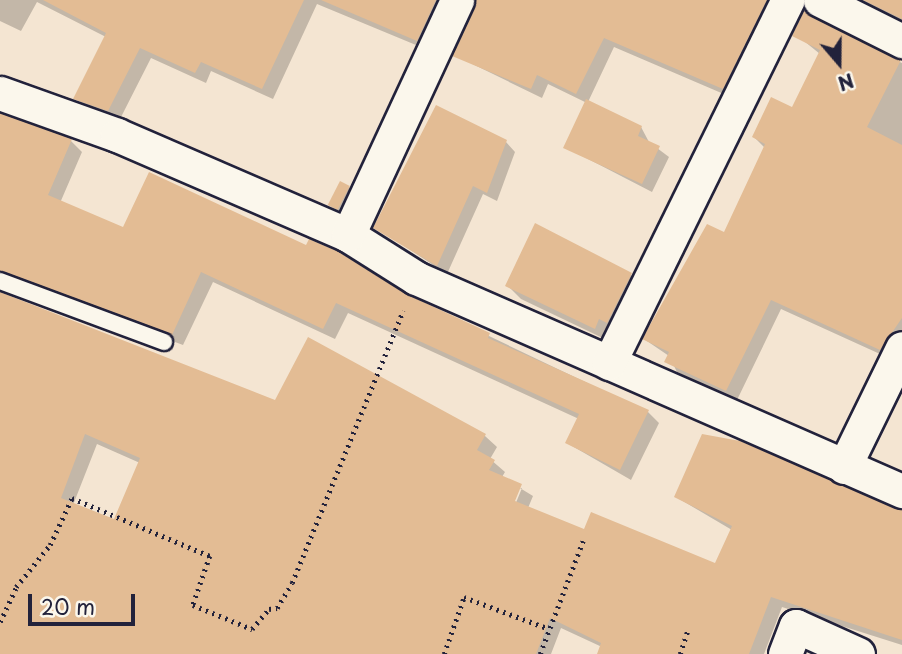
<!DOCTYPE html>
<style>
body{margin:0}
#map{position:relative;width:902px;height:654px;overflow:hidden;background:#f4e5d2;font-family:"Playpen Sans",sans-serif}
div>[style]{position:absolute}
[style*='--x']{left:calc(var(--x)*1px);top:calc(var(--y)*1px);width:calc(var(--w)*1px);rotate:calc(var(--a)*1deg)}
.shadow>*{inset:0;background:#0003}
.building>*{inset:0;background:#e3bc94;transform-origin:0 0}
.path>*{height:4.5px;margin-top:-2.25px;transform-origin:0;background:repeating-linear-gradient(90deg,#22223b 0 2px,transparent 0 7px)}
.roads{filter:drop-shadow(2px 0 #22223b) drop-shadow(-2px 0 #22223b) drop-shadow(0 2px #22223b) drop-shadow(0 -2px #22223b)}
.service>*{height:16px;margin:-8px;padding:0 8px;transform-origin:8px;border-radius:8px;background:#fbf7ec}
.minor>*{height:33px;margin:-16.5px;padding:0 16.5px;transform-origin:16.5px;border-radius:16.5px;background:#fbf7ec}
span{translate:-50% -50%;white-space:nowrap;text-align:center;line-height:1.15;-webkit-text-stroke:5px #fbf7ec;paint-order:stroke}
.north{position:absolute;left:804px;top:28px;width:70px;height:70px;-webkit-text-stroke:5px #fbf7ec;paint-order:stroke;rotate:160deg;font-size:19px;font-weight:700;line-height:28px;text-align:center;color:#22223b}
.north::after{content:'';display:block;margin:auto;width:24px;height:32px;background:#22223b;clip-path:polygon(50% 0,100% 100%,50% 72%,0 100%)}
.scale{position:absolute;left:28px;top:594px;width:107px;height:32px;box-sizing:border-box;border:4px solid #22223b;border-top:0;padding-left:9px;font-size:21px;line-height:24px;white-space:nowrap;color:#22223b;-webkit-text-stroke:5px #fbf7ec;paint-order:stroke}
</style>
<div id="map">
<div class="shadow">
<i style="clip-path:polygon(0 0,453px 0,428px 50px,317px 4px,273px 99px,211px 71px,206px 83px,151px 58px,119px 121px,75px 99px,106px 37px,37px 2px,21px 31px,0 21px)"></i>
<i style="clip-path:polygon(478px 0,780px 0,733px 98px,614px 47px,588px 102px,641px 127px,649px 142px,669px 157px,652px 192px,565px 147px,587px 103px,548px 84px,542px 98px,454px 55px)"></i>
<i style="clip-path:polygon(852px 0,902px 0,902px 25px)"></i>
<i style="clip-path:polygon(814px 21px,902px 63px,902px 341px,891px 359px,781px 309px,737px 400px,677px 372px,669px 356px,644px 339px,725px 235px,765px 148px,754px 137px,793px 109px,820px 54px,804px 41px)"></i>
<i style="clip-path:polygon(evenodd,0 113px,71px 141px,82px 152px,60px 203px,124px 229px,405px 296px,648px 412px,659px 423px,631px 480px,567px 443px,579px 419px,348px 313px,335px 339px,213px 282px,183px 345px,16px 282px,1px 288px,4px 296px,276px 402px,309px 340px,485px 436px,497px 447px,490px 459px,505px 472px,502px 477px,533px 496px,528px 508px,584px 531px,716px 565px,732px 530px,676px 497px,902px 512px,902px 645px,782px 607px,764px 654px,599px 654px,602px 647px,561px 628px,551px 654px,0 654px,0 113px,97px 444px,140px 463px,114px 521px,73px 505px,97px 444px,0 113px,519px 488px,522px 488px,513px 510px,510px 509px,519px 488px)"></i>
<i style="clip-path:polygon(506px 142px,515px 152px,497px 201px,483px 194px,447px 274px,375px 227px)"></i>
<i style="clip-path:polygon(349px 187px,353px 192px,343px 213px,329px 205px)"></i>
<i style="clip-path:polygon(631px 275px,644px 288px,609px 341px,521px 299px,507px 285px)"></i>
</div>
<div class="building">
<i style="clip-path:polygon(43px 0,304px 0,262px 89px,201px 62px,195px 73px,140px 48px,108px 111px,73px 99px,106px 33px)"></i>
<i style="clip-path:polygon(321px 0,436px 0,417px 41px)"></i>
<i style="clip-path:polygon(476px 0,767px 0,723px 89px,604px 38px,576px 94px,537px 75px,531px 89px,452px 56px)"></i>
<i style="clip-path:polygon(863px 0,902px 0,902px 19px)"></i>
<i style="clip-path:polygon(804px 11px,901px 60px,867px 127px,902px 145px,902px 318px,880px 350px,771px 300px,726px 391px,664px 362px,669px 352px,642px 339px,707px 224px,724px 232px,765px 144px,752px 137px,771px 97px,792px 107px,820px 50px,792px 36px)"></i>
<i style="clip-path:polygon(586px 99px,642px 126px,638px 136px,660px 146px,642px 184px,563px 148px)"></i>
<i style="clip-path:polygon(436px 105px,507px 140px,487px 193px,473px 186px,437px 266px,373px 228px)"></i>
<i style="clip-path:polygon(0 113px,72px 139px,48px 195px,123px 227px,149px 172px,306px 245px,309px 239px,339px 252px,406px 294px,490px 333px,488px 338px,649px 410px,620px 470px,565px 443px,579px 414px,336px 303px,323px 329px,201px 272px,172px 335px,0 271px)"></i>
<i style="left:340px;top:181px;width:11px;height:27px;rotate:27deg"></i>
<i style="clip-path:polygon(535px 223px,632px 273px,607px 323px,599px 319px,595px 329px,505px 286px)"></i>
<i style="clip-path:polygon(evenodd,0 292px,275px 400px,308px 337px,486px 434px,477px 450px,495px 460px,489px 470px,522px 484px,515px 501px,584px 529px,591px 512px,715px 563px,732px 526px,674px 497px,702px 434px,740px 441px,902px 510px,902px 640px,771px 597px,749px 654px,597px 654px,601px 643px,550px 618px,536px 654px,0 654px,0 292px,85px 434px,140px 458px,114px 519px,61px 498px,85px 434px)"></i>
</div>
<div class="path">
<i style="--x:0;--y:622;--w:38;--a:-65"></i>
<i style="--x:16;--y:587;--w:54;--a:-51"></i>
<i style="--x:50;--y:545;--w:52;--a:-64.9"></i>
<i style="--x:72;--y:498;--w:150;--a:22.8"></i>
<i style="--x:210;--y:556;--w:52;--a:109.1"></i>
<i style="--x:193;--y:605;--w:64;--a:22.1"></i>
<i style="--x:252;--y:629;--w:26;--a:-50"></i>
<i style="--x:269;--y:609;--w:8;--a:-7"></i>
<i style="--x:277;--y:608;--w:29;--a:-59"></i>
<i style="--x:292;--y:583;--w:294;--a:-67.8"></i>
<i style="--x:444;--y:654;--w:60;--a:-70.7"></i>
<i style="--x:464;--y:597;--w:89;--a:20.5"></i>
<i style="--x:540;--y:654;--w:121;--a:-69.2"></i>
<i style="--x:680;--y:654;--w:26;--a:-72"></i>
</div>
<div class="roads">
<div class="service">
<i style="--x:0;--y:281;--w:175;--a:20.4"></i>
</div>
<div class="minor">
<i style="--x:820;--y:0;--w:92;--a:26.6"></i>
<i style="--x:0;--y:93;--w:124;--a:19.7"></i>
<i style="--x:117;--y:135;--w:252;--a:23.4"></i>
<i style="--x:348;--y:235;--w:80;--a:32.3"></i>
<i style="--x:416;--y:278;--w:531;--a:23.67"></i>
<i style="--x:348;--y:235;--w:259;--a:-65.1"></i>
<i style="--x:609;--y:363;--w:405;--a:-63.8"></i>
<i style="--x:844;--y:467;--w:132;--a:-64"></i>
<i style="--x:785;--y:654;--w:30;--a:-69"></i>
<i style="--x:796;--y:626;--w:68;--a:24.3"></i>
</div>
</div>
<div class="north">N</div>
<div class="scale">20 m</div>
</div>
